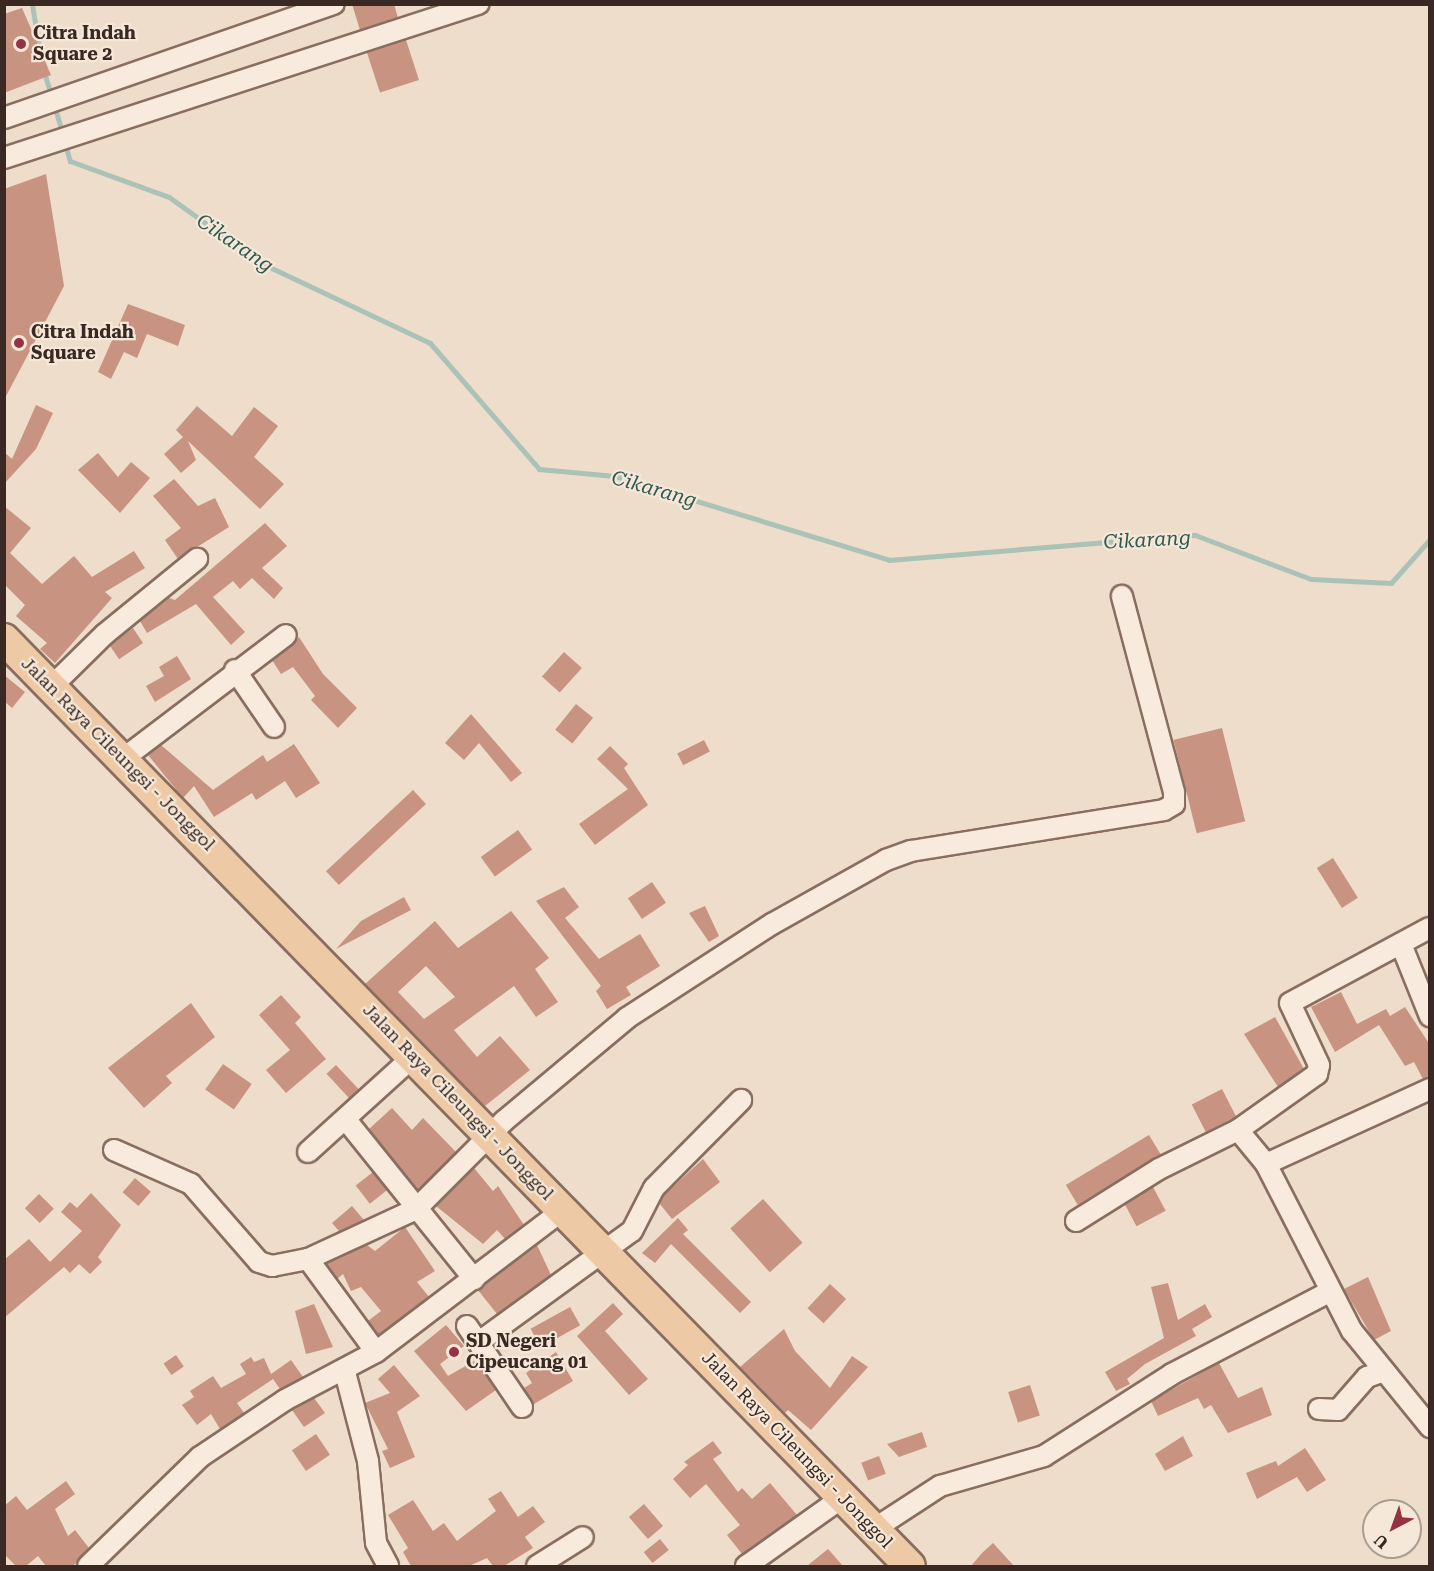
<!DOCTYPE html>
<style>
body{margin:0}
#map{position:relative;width:1434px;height:1571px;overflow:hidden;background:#edddca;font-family:"Roboto Serif",serif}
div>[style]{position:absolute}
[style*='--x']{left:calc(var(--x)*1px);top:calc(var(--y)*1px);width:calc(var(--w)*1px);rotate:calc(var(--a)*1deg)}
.stream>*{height:5px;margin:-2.5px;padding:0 2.5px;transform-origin:2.5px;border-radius:2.5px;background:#aac2b7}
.building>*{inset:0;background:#c99382;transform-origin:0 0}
.roads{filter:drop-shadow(2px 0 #896e5f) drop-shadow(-2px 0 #896e5f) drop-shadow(0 2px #896e5f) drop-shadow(0 -2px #896e5f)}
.minor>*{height:20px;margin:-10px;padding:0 10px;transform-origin:10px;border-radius:10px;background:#f8ebdd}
.primary>*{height:30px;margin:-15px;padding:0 15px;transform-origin:15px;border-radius:15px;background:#edcaa5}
.dots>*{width:16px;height:16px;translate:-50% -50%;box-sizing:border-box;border:3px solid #f5e8d9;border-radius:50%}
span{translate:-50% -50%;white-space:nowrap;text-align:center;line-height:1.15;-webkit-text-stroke:4.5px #f5e8d9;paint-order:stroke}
.poi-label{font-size:18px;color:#3a2922;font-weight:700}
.left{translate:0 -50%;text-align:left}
.street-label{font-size:18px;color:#3a2922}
.water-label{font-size:20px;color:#325950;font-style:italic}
.frame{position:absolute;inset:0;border:6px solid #3a2922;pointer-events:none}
.north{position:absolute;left:1362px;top:1499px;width:60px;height:60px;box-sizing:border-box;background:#f5e8d9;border:2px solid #aa9c90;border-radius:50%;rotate:221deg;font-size:16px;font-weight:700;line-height:24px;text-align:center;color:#3a2922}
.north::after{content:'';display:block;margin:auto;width:21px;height:27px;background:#953244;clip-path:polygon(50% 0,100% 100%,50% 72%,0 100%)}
</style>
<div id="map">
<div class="stream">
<i style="--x:32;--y:4;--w:51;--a:80.9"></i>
<i style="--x:44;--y:72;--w:66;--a:73.2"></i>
<i style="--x:65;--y:144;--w:18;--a:74"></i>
<i style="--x:70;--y:161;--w:105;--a:20"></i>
<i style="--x:169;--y:197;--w:113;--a:35.7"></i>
<i style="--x:261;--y:263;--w:187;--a:25.3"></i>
<i style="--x:430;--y:343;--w:167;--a:49.1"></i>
<i style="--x:539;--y:469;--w:76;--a:5.3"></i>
<i style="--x:615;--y:476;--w:287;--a:17"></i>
<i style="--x:889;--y:560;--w:307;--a:-4.7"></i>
<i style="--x:1195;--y:535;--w:124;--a:20.8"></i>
<i style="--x:1311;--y:579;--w:80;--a:2.9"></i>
<i style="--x:1391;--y:583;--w:59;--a:-48.4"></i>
</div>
<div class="building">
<i style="clip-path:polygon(352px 4px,394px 4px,398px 18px,360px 30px)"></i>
<i style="clip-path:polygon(22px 8px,51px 75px,4px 93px,4px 14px)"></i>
<i style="left:406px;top:40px;width:42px;height:41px;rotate:72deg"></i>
<i style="clip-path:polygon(46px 174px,64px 286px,4px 400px,4px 189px)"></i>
<i style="clip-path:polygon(128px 304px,185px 325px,178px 346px,147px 334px,137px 358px,124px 352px,111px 379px,98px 372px)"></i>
<i style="clip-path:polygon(36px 405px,53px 413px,36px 449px,4px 484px,4px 452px,12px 459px)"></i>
<i style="clip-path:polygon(197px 406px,232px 436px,254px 407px,278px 426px,254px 457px,284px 484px,260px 509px,188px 441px,196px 460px,181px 473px,164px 454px,183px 437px,176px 430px)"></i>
<i style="clip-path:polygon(98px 453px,118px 477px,131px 462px,150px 478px,120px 513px,78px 470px)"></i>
<i style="clip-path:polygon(174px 479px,198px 506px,215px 498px,229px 527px,178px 559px,165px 540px,181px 528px,153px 496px)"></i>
<i style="clip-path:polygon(4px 506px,31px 528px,10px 553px,42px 584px,74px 556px,92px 577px,134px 551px,145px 568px,105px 592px,112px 598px,55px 663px,40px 649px,47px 643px,16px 616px,25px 605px,4px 584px)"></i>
<i style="clip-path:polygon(265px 523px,287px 546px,262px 568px,283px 588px,274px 599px,252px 578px,240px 589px,233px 581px,213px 597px,245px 632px,231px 645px,196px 604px,147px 633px,140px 621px,169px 598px,175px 600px)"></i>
<i style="left:133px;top:628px;width:18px;height:29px;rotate:56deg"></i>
<i style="clip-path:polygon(299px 637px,323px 674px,357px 708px,338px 728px,311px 700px,315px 696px,293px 667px,281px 674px,272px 660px)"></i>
<i style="left:564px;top:652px;width:24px;height:33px;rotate:42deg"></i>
<i style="clip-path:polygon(177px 656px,191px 679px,155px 702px,146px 686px,164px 676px,159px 667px)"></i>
<i style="clip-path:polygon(4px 675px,25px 692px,12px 708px,4px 701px)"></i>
<i style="left:576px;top:704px;width:22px;height:33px;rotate:39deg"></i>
<i style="clip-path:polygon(471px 714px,522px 773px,511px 782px,479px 743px,464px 760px,445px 743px)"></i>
<i style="left:1222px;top:728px;width:96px;height:50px;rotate:76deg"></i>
<i style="left:704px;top:740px;width:13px;height:30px;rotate:63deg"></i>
<i style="clip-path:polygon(294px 744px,320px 783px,296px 798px,285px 781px,256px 800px,252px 793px,214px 817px,194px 786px,183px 798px,148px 755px,161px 745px,213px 790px,263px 755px,267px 762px)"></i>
<i style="clip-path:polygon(610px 746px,628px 764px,624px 768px,648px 805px,595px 845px,579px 824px,628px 789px,597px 759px)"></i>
<i style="left:413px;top:790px;width:19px;height:119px;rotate:47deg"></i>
<i style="left:518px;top:830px;width:24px;height:46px;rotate:54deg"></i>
<i style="left:1333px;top:858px;width:47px;height:19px;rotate:58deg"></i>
<i style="left:652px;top:882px;width:25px;height:29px;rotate:56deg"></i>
<i style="clip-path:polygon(564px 887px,579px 907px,565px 918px,599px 959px,640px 934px,660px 966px,626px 987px,631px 995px,607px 1009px,596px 991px,601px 986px,536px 901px)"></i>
<i style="clip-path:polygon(404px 897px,411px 910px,336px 949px,361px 921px)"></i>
<i style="clip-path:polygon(705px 906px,719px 936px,709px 942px,689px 913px)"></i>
<i style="clip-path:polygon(evenodd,511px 911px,549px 958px,535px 969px,558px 1002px,536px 1017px,514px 986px,454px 1030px,477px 1057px,500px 1036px,530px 1070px,485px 1106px,365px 984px,435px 921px,458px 948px,511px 911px,426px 966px,455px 997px,424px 1019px,398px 992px,426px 966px)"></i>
<i style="clip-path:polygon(1341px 992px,1357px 1024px,1386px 1009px,1390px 1016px,1405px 1007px,1430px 1045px,1430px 1077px,1423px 1079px,1414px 1062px,1405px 1066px,1379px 1025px,1335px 1052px,1311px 1007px)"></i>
<i style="clip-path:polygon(281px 995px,301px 1017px,295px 1023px,326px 1059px,286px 1093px,266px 1070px,290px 1050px,259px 1015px)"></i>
<i style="clip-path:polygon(191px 1003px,215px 1037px,166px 1076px,172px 1083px,144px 1108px,108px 1068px)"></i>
<i style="clip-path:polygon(1275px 1017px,1304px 1069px,1278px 1087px,1244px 1034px)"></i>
<i style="left:223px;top:1064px;width:35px;height:31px;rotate:35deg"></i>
<i style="left:336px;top:1065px;width:34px;height:13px;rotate:47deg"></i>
<i style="left:1222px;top:1089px;width:31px;height:34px;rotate:63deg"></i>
<i style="clip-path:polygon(392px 1108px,412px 1130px,423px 1118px,456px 1152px,418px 1190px,369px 1129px)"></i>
<i style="left:1149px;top:1135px;width:23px;height:97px;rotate:59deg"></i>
<i style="clip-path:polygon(703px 1159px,720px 1182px,672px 1219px,660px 1204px,664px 1195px)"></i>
<i style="clip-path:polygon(474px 1168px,493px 1191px,498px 1186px,524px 1225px,505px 1239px,497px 1230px,483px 1244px,436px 1206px)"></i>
<i style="left:373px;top:1172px;width:23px;height:22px;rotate:52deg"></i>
<i style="left:135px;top:1178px;width:21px;height:19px;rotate:41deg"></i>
<i style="left:1153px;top:1187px;width:27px;height:33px;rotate:62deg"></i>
<i style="clip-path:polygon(91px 1193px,121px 1225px,98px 1257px,102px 1262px,90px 1274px,79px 1264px,70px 1273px,64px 1267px,4px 1318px,4px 1260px,29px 1239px,50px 1262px,82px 1231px,61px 1212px,70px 1202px,77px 1208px)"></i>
<i style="left:39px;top:1194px;width:21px;height:20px;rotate:45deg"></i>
<i style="left:763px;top:1199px;width:59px;height:44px;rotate:48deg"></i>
<i style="clip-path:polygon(352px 1206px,364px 1220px,339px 1231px,332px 1223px)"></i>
<i style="clip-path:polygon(678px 1218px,688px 1230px,683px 1234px,751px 1302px,740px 1313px,671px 1244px,655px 1263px,642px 1253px)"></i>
<i style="clip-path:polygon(405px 1227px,435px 1271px,417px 1282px,429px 1297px,378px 1335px,368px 1321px,381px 1311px,361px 1287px,351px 1291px,343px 1274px,337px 1279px,326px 1264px,367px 1245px,375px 1251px)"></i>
<i style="clip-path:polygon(537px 1245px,551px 1275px,497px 1314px,478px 1290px)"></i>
<i style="clip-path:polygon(1368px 1277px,1391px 1331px,1374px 1340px,1344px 1289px)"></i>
<i style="clip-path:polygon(1168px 1283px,1178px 1320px,1205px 1304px,1212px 1317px,1192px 1329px,1196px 1336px,1145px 1364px,1127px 1379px,1130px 1384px,1116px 1391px,1105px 1372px,1164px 1338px,1151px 1287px)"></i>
<i style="left:830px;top:1284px;width:22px;height:33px;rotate:43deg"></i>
<i style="clip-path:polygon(613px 1303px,623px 1314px,605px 1331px,648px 1379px,629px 1395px,577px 1336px)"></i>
<i style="clip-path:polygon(314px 1304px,333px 1347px,306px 1354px,295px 1311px)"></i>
<i style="left:570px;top:1307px;width:21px;height:45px;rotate:61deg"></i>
<i style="clip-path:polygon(446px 1325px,464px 1346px,440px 1364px,448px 1376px,476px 1360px,496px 1390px,466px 1411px,414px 1351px)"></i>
<i style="clip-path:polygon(784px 1329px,795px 1351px,830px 1388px,852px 1356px,868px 1367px,811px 1430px,788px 1410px,785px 1413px,740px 1367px)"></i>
<i style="clip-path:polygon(556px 1352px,573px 1381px,534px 1404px,524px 1388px,532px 1383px,526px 1373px)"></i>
<i style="left:176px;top:1355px;width:14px;height:15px;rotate:56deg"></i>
<i style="clip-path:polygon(251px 1357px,254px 1362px,264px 1358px,271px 1374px,291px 1360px,303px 1377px,280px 1389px,273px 1379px,237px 1403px,244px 1413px,220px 1429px,211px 1414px,197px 1425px,182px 1405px,194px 1397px,190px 1391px,213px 1376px,221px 1388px,246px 1374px,240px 1364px)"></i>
<i style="clip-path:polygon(1219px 1363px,1238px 1398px,1262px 1387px,1272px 1415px,1228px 1433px,1211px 1405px,1204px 1409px,1198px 1398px,1158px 1416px,1151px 1401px)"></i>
<i style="clip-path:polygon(394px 1365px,420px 1396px,397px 1412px,415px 1457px,390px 1468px,382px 1451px,388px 1449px,365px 1403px,390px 1393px,378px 1379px)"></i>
<i style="left:1030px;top:1385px;width:32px;height:23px;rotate:72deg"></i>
<i style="clip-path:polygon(314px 1398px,325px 1413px,304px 1427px,292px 1410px)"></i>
<i style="clip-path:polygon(922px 1432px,927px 1447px,899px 1457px,887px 1444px)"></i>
<i style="left:316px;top:1434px;width:25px;height:29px;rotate:56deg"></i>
<i style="clip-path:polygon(1183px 1436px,1193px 1456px,1165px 1471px,1155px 1454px)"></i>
<i style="clip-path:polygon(713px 1441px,722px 1453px,713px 1459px,738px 1492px,742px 1488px,752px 1499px,770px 1483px,797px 1515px,742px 1554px,727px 1535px,740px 1525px,706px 1484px,690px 1498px,673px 1479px,688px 1465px,684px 1462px)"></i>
<i style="clip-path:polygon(1305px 1448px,1326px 1480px,1307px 1492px,1297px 1477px,1257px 1499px,1246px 1473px,1276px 1461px,1278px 1466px)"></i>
<i style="left:879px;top:1456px;width:19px;height:19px;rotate:69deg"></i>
<i style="clip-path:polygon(66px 1481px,75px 1494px,55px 1509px,68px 1536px,75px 1530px,89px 1548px,73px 1566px,46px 1566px,38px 1556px,26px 1566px,16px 1566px,4px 1554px,4px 1506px,16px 1496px,27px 1510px)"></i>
<i style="clip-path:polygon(501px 1491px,518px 1517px,533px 1506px,545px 1522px,525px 1537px,533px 1548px,504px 1566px,493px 1566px,487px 1558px,469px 1566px,411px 1566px,403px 1552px,408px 1548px,388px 1515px,413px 1500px,433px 1531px,444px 1523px,457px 1541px,496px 1511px,488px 1499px)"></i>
<i style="left:644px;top:1504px;width:29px;height:20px;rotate:49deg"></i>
<i style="left:660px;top:1539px;width:14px;height:21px;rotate:51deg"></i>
<i style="clip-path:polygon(993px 1543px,1014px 1566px,971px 1566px,982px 1553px)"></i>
<i style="clip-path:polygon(828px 1549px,843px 1566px,807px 1566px)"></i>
</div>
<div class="roads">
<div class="minor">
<i style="--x:4;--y:118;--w:349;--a:-19.1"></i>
<i style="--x:4;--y:158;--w:499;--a:-18"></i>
<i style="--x:235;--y:670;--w:69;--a:55.6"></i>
<i style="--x:52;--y:686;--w:74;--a:-44.5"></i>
<i style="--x:105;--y:634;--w:119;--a:-39.2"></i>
<i style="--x:124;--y:758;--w:203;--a:-37.2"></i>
<i style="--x:1401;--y:944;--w:78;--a:68.1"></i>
<i style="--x:347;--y:1121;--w:203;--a:51.2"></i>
<i style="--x:1238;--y:1130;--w:97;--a:-35.3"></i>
<i style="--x:1317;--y:1074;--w:9;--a:-77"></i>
<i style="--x:1319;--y:1065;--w:68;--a:-115.1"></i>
<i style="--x:1290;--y:1003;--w:158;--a:-28.3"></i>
<i style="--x:114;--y:1150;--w:84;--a:23.8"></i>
<i style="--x:191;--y:1184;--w:103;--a:48.9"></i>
<i style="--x:259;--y:1262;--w:14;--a:17"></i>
<i style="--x:272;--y:1266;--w:37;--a:-11"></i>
<i style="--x:308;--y:1259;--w:119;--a:-24.8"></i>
<i style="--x:416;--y:1209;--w:124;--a:-45"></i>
<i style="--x:504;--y:1121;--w:160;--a:-39.9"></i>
<i style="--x:627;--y:1018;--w:173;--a:-33"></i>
<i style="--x:772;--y:924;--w:131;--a:-29.3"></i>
<i style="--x:886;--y:860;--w:27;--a:-20"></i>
<i style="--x:911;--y:851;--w:256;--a:-9.2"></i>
<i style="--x:1164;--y:810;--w:12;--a:-31"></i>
<i style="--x:1174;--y:804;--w:12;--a:-90"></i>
<i style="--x:1174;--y:792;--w:203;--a:-104.9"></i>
<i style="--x:308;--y:1152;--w:143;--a:-42.2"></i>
<i style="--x:1266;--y:1164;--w:180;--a:-24.6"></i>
<i style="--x:1076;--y:1221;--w:98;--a:-32.1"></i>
<i style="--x:1159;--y:1169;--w:88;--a:-26.3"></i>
<i style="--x:1238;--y:1130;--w:44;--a:50.5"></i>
<i style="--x:1266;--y:1164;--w:188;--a:62.8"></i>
<i style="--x:1352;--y:1331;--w:124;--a:50.9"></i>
<i style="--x:308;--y:1259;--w:115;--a:53.8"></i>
<i style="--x:467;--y:1326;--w:98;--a:55.8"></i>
<i style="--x:479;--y:1342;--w:189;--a:-36"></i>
<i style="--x:632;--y:1231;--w:48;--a:-62.9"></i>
<i style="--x:654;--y:1188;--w:124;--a:-45.3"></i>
<i style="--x:345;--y:1372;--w:92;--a:75.5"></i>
<i style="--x:368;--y:1461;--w:82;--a:84.4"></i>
<i style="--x:376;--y:1543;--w:26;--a:62"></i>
<i style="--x:1319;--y:1409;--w:19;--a:3"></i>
<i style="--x:1338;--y:1410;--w:44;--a:-48.7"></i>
<i style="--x:1367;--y:1377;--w:18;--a:-19"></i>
<i style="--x:874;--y:1529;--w:79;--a:-33.1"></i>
<i style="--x:940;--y:1486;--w:108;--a:-16.1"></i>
<i style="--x:1044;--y:1456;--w:152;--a:-32.6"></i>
<i style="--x:1172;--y:1374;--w:175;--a:-27.6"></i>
<i style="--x:88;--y:1566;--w:156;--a:-44.2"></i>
<i style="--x:200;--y:1457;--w:102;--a:-33.8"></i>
<i style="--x:285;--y:1400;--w:103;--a:-27.8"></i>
<i style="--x:376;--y:1352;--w:235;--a:-37.2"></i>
<i style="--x:537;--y:1566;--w:54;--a:-32.2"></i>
<i style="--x:746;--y:1566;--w:119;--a:-35.4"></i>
</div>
<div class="primary">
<i style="--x:4;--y:639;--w:1296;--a:45.66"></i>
</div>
</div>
<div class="dots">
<i style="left:21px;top:44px;background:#953244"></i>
<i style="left:19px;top:343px;background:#953244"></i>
<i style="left:454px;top:1352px;background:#953244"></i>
</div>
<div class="poi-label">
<span class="left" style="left:33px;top:44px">Citra Indah<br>Square 2</span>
<span class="left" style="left:31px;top:343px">Citra Indah<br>Square</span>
<span class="left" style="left:466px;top:1352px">SD Negeri<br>Cipeucang 01</span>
</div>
<div class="street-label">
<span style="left:118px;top:754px;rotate:45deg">Jalan Raya Cileungsi - Jonggol</span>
<span style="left:458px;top:1102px;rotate:46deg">Jalan Raya Cileungsi - Jonggol</span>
<span style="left:797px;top:1450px;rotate:46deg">Jalan Raya Cileungsi - Jonggol</span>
</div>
<div class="water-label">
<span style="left:235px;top:243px;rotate:34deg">Cikarang</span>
<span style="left:654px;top:489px;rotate:16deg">Cikarang</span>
<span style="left:1147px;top:540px;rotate:-3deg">Cikarang</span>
</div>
<div class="frame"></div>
<div class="north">U</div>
</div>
